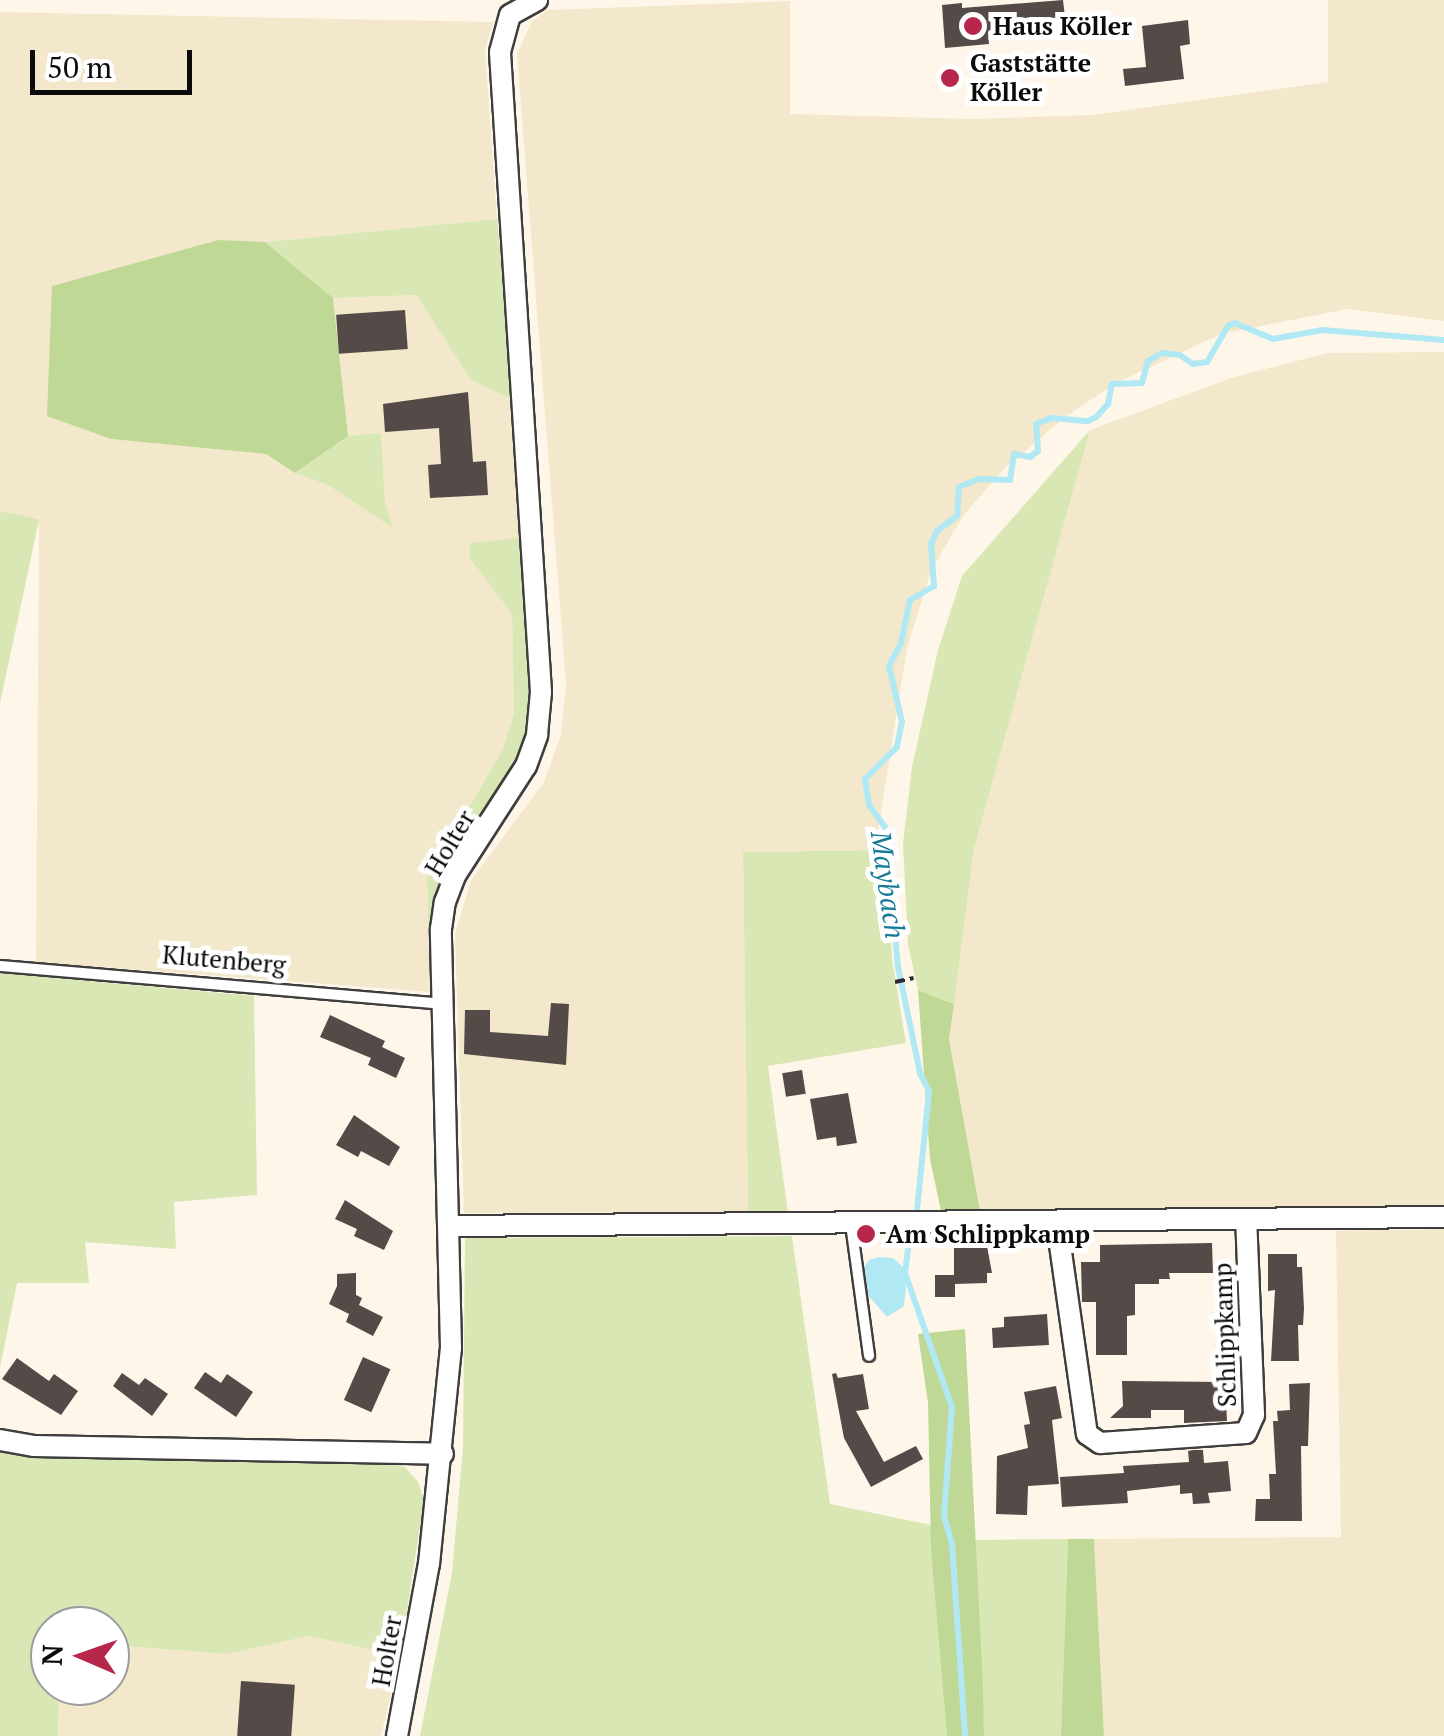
<!DOCTYPE html>
<meta charset="utf-8">
<style>
body{margin:0}
#map{position:relative;width:1444px;height:1736px;overflow:hidden;background:#fff6ea;font-family:"PT Serif",serif}
div>[style]{position:absolute}
[style*='--x']{left:calc(var(--x)*1px);top:calc(var(--y)*1px);width:calc(var(--w)*1px);rotate:calc(var(--a)*1deg)}
.farmland>*{inset:0;background:#f3e8cb}
.green>*{inset:0;background:#d9e7b5;transform-origin:0 0}
.forest>*{inset:0;background:#c0d895}
.water>*{inset:0;background:#b0e8f4}
.stream>*{height:6px;margin:-3px;padding:0 3px;transform-origin:3px;border-radius:3px;background:#b0e8f4}
.building>*{inset:0;background:#544a48;transform-origin:0 0}
.path>*{height:4px;margin-top:-2px;transform-origin:0;background:repeating-linear-gradient(90deg,#2d2d2d 0 10px,transparent 0 15px)}
.roads{filter:drop-shadow(2px 0 #3e3e3e) drop-shadow(-2px 0 #3e3e3e) drop-shadow(0 2px #3e3e3e) drop-shadow(0 -2px #3e3e3e)}
.service>*{height:10px;margin:-5px;padding:0 5px;transform-origin:5px;border-radius:5px;background:#fff}
.minor>*{height:20px;margin:-10px;padding:0 10px;transform-origin:10px;border-radius:10px;background:#fff}
.dots>*{width:28px;height:28px;translate:-50% -50%;box-sizing:border-box;border:5px solid #fff;border-radius:50%}
span{translate:-50% -50%;white-space:nowrap;text-align:center;line-height:1.15;-webkit-text-stroke:10px #fff;paint-order:stroke}
.poi-label{font-size:25px;color:#0b0b0b;font-weight:700}
.left{translate:0 -50%;text-align:left}
.street-label{font-size:25px;color:#0b0b0b}
.water-label{font-size:28px;color:#187b99;font-style:italic}
.north{position:absolute;left:30px;top:1606px;width:100px;height:100px;box-sizing:border-box;background:#fff;border:2px solid #9d9d9d;border-radius:50%;rotate:272deg;font-size:28px;font-weight:700;line-height:40px;text-align:center;color:#0b0b0b}
.north::after{content:'';display:block;margin:auto;width:35px;height:45px;background:#b7274b;clip-path:polygon(50% 0,100% 100%,50% 72%,0 100%)}
.scale{position:absolute;left:30px;top:50px;width:162px;height:45px;box-sizing:border-box;border:5px solid #0b0b0b;border-top:0;padding-left:12px;font-size:30px;line-height:35px;white-space:nowrap;color:#0b0b0b;-webkit-text-stroke:8px #fff;paint-order:stroke}
</style>
<div id="map">
<div class="farmland">
<i style="clip-path:polygon(1328px 0,1444px 0,1444px 321px,1348px 309px,1221px 334px,1116px 383px,1065px 417px,1003px 470px,963px 516px,931px 571px,907px 648px,875px 850px,743px 852px,748px 1212px,464px 1213px,455px 934px,471px 880px,544px 782px,561px 735px,566px 684px,517px 54px,532px 21px,548px 10px,790px 1px,790px 114px,971px 119px,1093px 115px,1328px 82px)"></i>
<i style="clip-path:polygon(0 12px,494px 22px,485px 49px,497px 219px,265px 242px,218px 240px,52px 286px,111px 439px,266px 454px,295px 473px,328px 485px,392px 526px,385px 502px,381px 434px,348px 436px,333px 298px,416px 295px,471px 380px,515px 401px,522px 537px,470px 543px,469px 557px,512px 614px,514px 713px,503px 749px,427px 879px,430px 992px,36px 962px,39px 520px,0 511px)"></i>
<i style="clip-path:polygon(1444px 352px,1444px 1207px,980px 1211px,949px 1039px,974px 849px,1090px 430px,1234px 377px,1328px 353px)"></i>
<i style="clip-path:polygon(1444px 1229px,1444px 1736px,1104px 1736px,1094px 1539px,1341px 1537px,1336px 1231px)"></i>
<i style="clip-path:polygon(309px 1636px,400px 1656px,381px 1736px,58px 1736px,59px 1686px,110px 1686px,110px 1645px,227px 1654px)"></i>
</div>
<div class="green">
<i style="clip-path:polygon(497px 219px,515px 401px,471px 380px,416px 295px,333px 298px,265px 242px)"></i>
<i style="clip-path:polygon(1090px 430px,974px 849px,954px 1004px,918px 990px,908px 945px,903px 843px,912px 767px,938px 650px,962px 576px)"></i>
<i style="clip-path:polygon(381px 433px,385px 502px,393px 528px,328px 485px,295px 473px,348px 436px)"></i>
<i style="left:0;top:511px;width:40px;height:448px;rotate:12deg"></i>
<i style="clip-path:polygon(522px 537px,534px 706px,521px 759px,466px 838px,439px 888px,429px 951px,427px 879px,503px 749px,514px 713px,512px 614px,469px 557px,470px 543px)"></i>
<i style="clip-path:polygon(886px 850px,892px 959px,906px 1043px,768px 1066px,788px 1213px,748px 1212px,743px 852px)"></i>
<i style="clip-path:polygon(0 973px,254px 996px,257px 1195px,174px 1202px,176px 1249px,85px 1242px,89px 1283px,17px 1283px,0 1368px)"></i>
<i style="clip-path:polygon(792px 1236px,830px 1504px,931px 1525px,947px 1736px,420px 1736px,452px 1573px,463px 1447px,465px 1238px)"></i>
<i style="clip-path:polygon(0 1451px,84px 1457px,389px 1458px,404px 1466px,418px 1482px,424px 1500px,400px 1656px,309px 1636px,227px 1654px,110px 1645px,110px 1626px,50px 1626px,50px 1686px,59px 1686px,58px 1736px,0 1736px)"></i>
<i style="clip-path:polygon(1068px 1539px,1061px 1736px,984px 1736px,975px 1540px)"></i>
</div>
<div class="forest">
<i style="clip-path:polygon(218px 240px,265px 242px,333px 298px,348px 436px,295px 473px,266px 454px,111px 439px,47px 416px,52px 286px)"></i>
<i style="clip-path:polygon(918px 990px,954px 1004px,949px 1039px,980px 1211px,941px 1211px,930px 1159px)"></i>
<i style="clip-path:polygon(965px 1329px,983px 1686px,984px 1736px,947px 1736px,931px 1549px,928px 1403px,918px 1334px)"></i>
<i style="clip-path:polygon(1068px 1539px,1094px 1539px,1104px 1736px,1061px 1736px)"></i>
</div>
<div class="water">
<i style="clip-path:polygon(879px 1257px,893px 1258px,903px 1267px,906px 1287px,904px 1306px,887px 1317px,861px 1287px,863px 1269px,869px 1260px)"></i>
</div>
<div class="stream">
<i style="--x:917;--y:1210;--w:120;--a:-84.2"></i>
<i style="--x:929;--y:1091;--w:20;--a:-117"></i>
<i style="--x:920;--y:1073;--w:108;--a:-101.7"></i>
<i style="--x:898;--y:967;--w:141;--a:-95.3"></i>
<i style="--x:885;--y:827;--w:27;--a:-126"></i>
<i style="--x:869;--y:805;--w:26;--a:-99"></i>
<i style="--x:865;--y:779;--w:45;--a:-45"></i>
<i style="--x:897;--y:747;--w:25;--a:-79"></i>
<i style="--x:902;--y:722;--w:57;--a:-103.1"></i>
<i style="--x:889;--y:666;--w:26;--a:-62"></i>
<i style="--x:901;--y:643;--w:44;--a:-78.2"></i>
<i style="--x:910;--y:600;--w:28;--a:-30"></i>
<i style="--x:934;--y:586;--w:42;--a:-94.1"></i>
<i style="--x:931;--y:544;--w:14;--a:-65"></i>
<i style="--x:937;--y:531;--w:25;--a:-37"></i>
<i style="--x:957;--y:516;--w:29;--a:-86"></i>
<i style="--x:959;--y:487;--w:22;--a:-22"></i>
<i style="--x:979;--y:479;--w:31;--a:2"></i>
<i style="--x:1010;--y:480;--w:26;--a:-81"></i>
<i style="--x:1014;--y:454;--w:16;--a:11"></i>
<i style="--x:1030;--y:457;--w:10;--a:-37"></i>
<i style="--x:1038;--y:451;--w:27;--a:-94"></i>
<i style="--x:1036;--y:424;--w:17;--a:-21"></i>
<i style="--x:1052;--y:418;--w:36;--a:5"></i>
<i style="--x:1088;--y:421;--w:9;--a:-27"></i>
<i style="--x:1096;--y:417;--w:18;--a:-47"></i>
<i style="--x:1108;--y:404;--w:20;--a:-79"></i>
<i style="--x:1112;--y:384;--w:30;--a:-2"></i>
<i style="--x:1142;--y:383;--w:23;--a:-75"></i>
<i style="--x:1148;--y:361;--w:16;--a:-30"></i>
<i style="--x:1162;--y:353;--w:18;--a:6"></i>
<i style="--x:1180;--y:355;--w:16;--a:35"></i>
<i style="--x:1193;--y:364;--w:14;--a:-8"></i>
<i style="--x:1207;--y:362;--w:42;--a:-59.7"></i>
<i style="--x:1228;--y:326;--w:8;--a:-23"></i>
<i style="--x:1235;--y:323;--w:41;--a:22.8"></i>
<i style="--x:1273;--y:339;--w:50;--a:-10.4"></i>
<i style="--x:1322;--y:330;--w:122;--a:4.7"></i>
<i style="--x:909;--y:1241;--w:32;--a:97"></i>
<i style="--x:905;--y:1273;--w:142;--a:70.7"></i>
<i style="--x:952;--y:1407;--w:109;--a:94.2"></i>
<i style="--x:944;--y:1516;--w:29;--a:74"></i>
<i style="--x:952;--y:1544;--w:192;--a:86.1"></i>
</div>
<div class="building">
<i style="clip-path:polygon(1063px 0,1065px 17px,1002px 22px,1002px 30px,988px 32px,989px 44px,945px 48px,942px 5px,962px 3px,962px 8px)"></i>
<i style="clip-path:polygon(1188px 20px,1190px 44px,1180px 46px,1184px 79px,1125px 86px,1123px 69px,1146px 67px,1142px 26px)"></i>
<i style="left:405px;top:310px;width:39px;height:69px;rotate:86deg"></i>
<i style="clip-path:polygon(468px 392px,473px 462px,486px 461px,488px 495px,430px 498px,428px 465px,441px 464px,439px 428px,385px 432px,383px 404px)"></i>
<i style="clip-path:polygon(551px 1003px,569px 1004px,566px 1065px,464px 1054px,465px 1010px,490px 1010px,490px 1032px,548px 1036px)"></i>
<i style="clip-path:polygon(330px 1015px,385px 1041px,382px 1047px,405px 1058px,396px 1078px,368px 1065px,371px 1058px,320px 1037px)"></i>
<i style="left:802px;top:1070px;width:24px;height:20px;rotate:81deg"></i>
<i style="clip-path:polygon(848px 1093px,857px 1143px,837px 1146px,836px 1137px,817px 1140px,810px 1099px)"></i>
<i style="clip-path:polygon(354px 1115px,400px 1147px,389px 1166px,361px 1151px,358px 1157px,336px 1145px)"></i>
<i style="clip-path:polygon(345px 1200px,393px 1231px,384px 1250px,354px 1236px,357px 1229px,335px 1219px)"></i>
<i style="clip-path:polygon(1212px 1243px,1213px 1273px,1169px 1273px,1170px 1279px,1159px 1279px,1159px 1284px,1135px 1284px,1135px 1315px,1127px 1316px,1127px 1355px,1096px 1355px,1096px 1302px,1082px 1302px,1081px 1262px,1100px 1262px,1100px 1245px)"></i>
<i style="clip-path:polygon(954px 1246px,987px 1246px,992px 1273px,987px 1273px,987px 1283px,955px 1284px,955px 1297px,935px 1297px,935px 1275px,954px 1275px)"></i>
<i style="clip-path:polygon(1268px 1254px,1297px 1254px,1297px 1267px,1302px 1267px,1304px 1309px,1303px 1325px,1298px 1325px,1299px 1361px,1271px 1361px,1275px 1290px,1268px 1291px)"></i>
<i style="clip-path:polygon(356px 1273px,356px 1295px,362px 1298px,359px 1305px,383px 1317px,373px 1336px,346px 1322px,349px 1314px,329px 1304px,337px 1286px,337px 1274px)"></i>
<i style="clip-path:polygon(1047px 1314px,1049px 1345px,993px 1348px,992px 1328px,1004px 1327px,1004px 1317px)"></i>
<i style="left:363px;top:1357px;width:30px;height:47px;rotate:24deg"></i>
<i style="clip-path:polygon(17px 1358px,49px 1381px,54px 1374px,78px 1391px,61px 1415px,2px 1379px)"></i>
<i style="clip-path:polygon(205px 1372px,221px 1383px,227px 1374px,253px 1392px,236px 1417px,194px 1388px)"></i>
<i style="clip-path:polygon(122px 1373px,139px 1385px,145px 1378px,168px 1394px,152px 1416px,113px 1386px)"></i>
<i style="clip-path:polygon(836px 1373px,838px 1378px,863px 1374px,869px 1409px,856px 1411px,884px 1462px,916px 1446px,923px 1459px,871px 1487px,844px 1438px,832px 1374px)"></i>
<i style="clip-path:polygon(1122px 1381px,1225px 1382px,1227px 1421px,1184px 1423px,1184px 1410px,1151px 1410px,1151px 1418px,1110px 1418px,1123px 1406px)"></i>
<i style="clip-path:polygon(1310px 1383px,1308px 1446px,1301px 1446px,1302px 1521px,1255px 1521px,1256px 1499px,1270px 1499px,1269px 1474px,1276px 1474px,1273px 1421px,1278px 1421px,1277px 1411px,1290px 1410px,1289px 1384px)"></i>
<i style="clip-path:polygon(1056px 1386px,1062px 1418px,1052px 1420px,1059px 1484px,1028px 1486px,1027px 1515px,996px 1514px,997px 1456px,1028px 1448px,1024px 1425px,1030px 1424px,1024px 1392px)"></i>
<i style="clip-path:polygon(1193px 1450px,1203px 1450px,1204px 1463px,1228px 1461px,1231px 1491px,1208px 1493px,1210px 1503px,1193px 1504px,1192px 1493px,1180px 1494px,1180px 1485px,1127px 1491px,1128px 1503px,1062px 1507px,1060px 1477px,1124px 1473px,1123px 1466px,1189px 1462px,1188px 1451px)"></i>
<i style="left:241px;top:1681px;width:54px;height:55px;rotate:4deg"></i>
</div>
<div class="path">
<i style="--x:895;--y:982;--w:19;--a:-12"></i>
</div>
<div class="roads">
<div class="service">
<i style="--x:0;--y:966;--w:444;--a:4.9"></i>
<i style="--x:851;--y:1224;--w:133;--a:82.2"></i>
</div>
<div class="minor">
<i style="--x:1057;--y:1224;--w:212;--a:81.9"></i>
<i style="--x:1087;--y:1434;--w:16;--a:35"></i>
<i style="--x:1100;--y:1443;--w:146;--a:-3.9"></i>
<i style="--x:1246;--y:1433;--w:20;--a:-66"></i>
<i style="--x:1254;--y:1415;--w:195;--a:-92.3"></i>
<i style="--x:451;--y:1226;--w:993;--a:-0.52"></i>
<i style="--x:0;--y:1440;--w:35;--a:10"></i>
<i style="--x:34;--y:1446;--w:409;--a:1.1"></i>
<i style="--x:397;--y:1736;--w:175;--a:-79.5"></i>
<i style="--x:429;--y:1564;--w:217;--a:-84.2"></i>
<i style="--x:451;--y:1348;--w:419;--a:-91.4"></i>
<i style="--x:441;--y:929;--w:27;--a:-82"></i>
<i style="--x:445;--y:902;--w:30;--a:-69"></i>
<i style="--x:456;--y:874;--w:129;--a:-57.1"></i>
<i style="--x:526;--y:766;--w:33;--a:-70"></i>
<i style="--x:537;--y:735;--w:43;--a:-84.7"></i>
<i style="--x:541;--y:692;--w:641;--a:-93.67"></i>
<i style="--x:500;--y:52;--w:38;--a:-75"></i>
<i style="--x:510;--y:15;--w:31;--a:-29"></i>
</div>
</div>
<div class="dots">
<i style="left:973px;top:26px;background:#b7274b"></i>
<i style="left:950px;top:78px;background:#b7274b"></i>
<i style="left:866px;top:1234px;background:#b7274b"></i>
</div>
<div class="poi-label">
<span class="left" style="left:993px;top:26px">Haus Köller</span>
<span class="left" style="left:970px;top:78px">Gaststätte<br>Köller</span>
<span class="left" style="left:886px;top:1234px">Am Schlippkamp</span>
</div>
<div class="street-label">
<span style="left:450px;top:843px;rotate:-59deg">Holter</span>
<span style="left:224px;top:960px;rotate:5deg">Klutenberg</span>
<span style="left:1225px;top:1335px;rotate:-92deg">Schlippkamp</span>
<span style="left:387px;top:1651px;rotate:-80deg">Holter</span>
</div>
<div class="water-label">
<span style="left:888px;top:885px;rotate:82deg">Maybach</span>
</div>
<div class="north">N</div>
<div class="scale">50 m</div>
</div>
